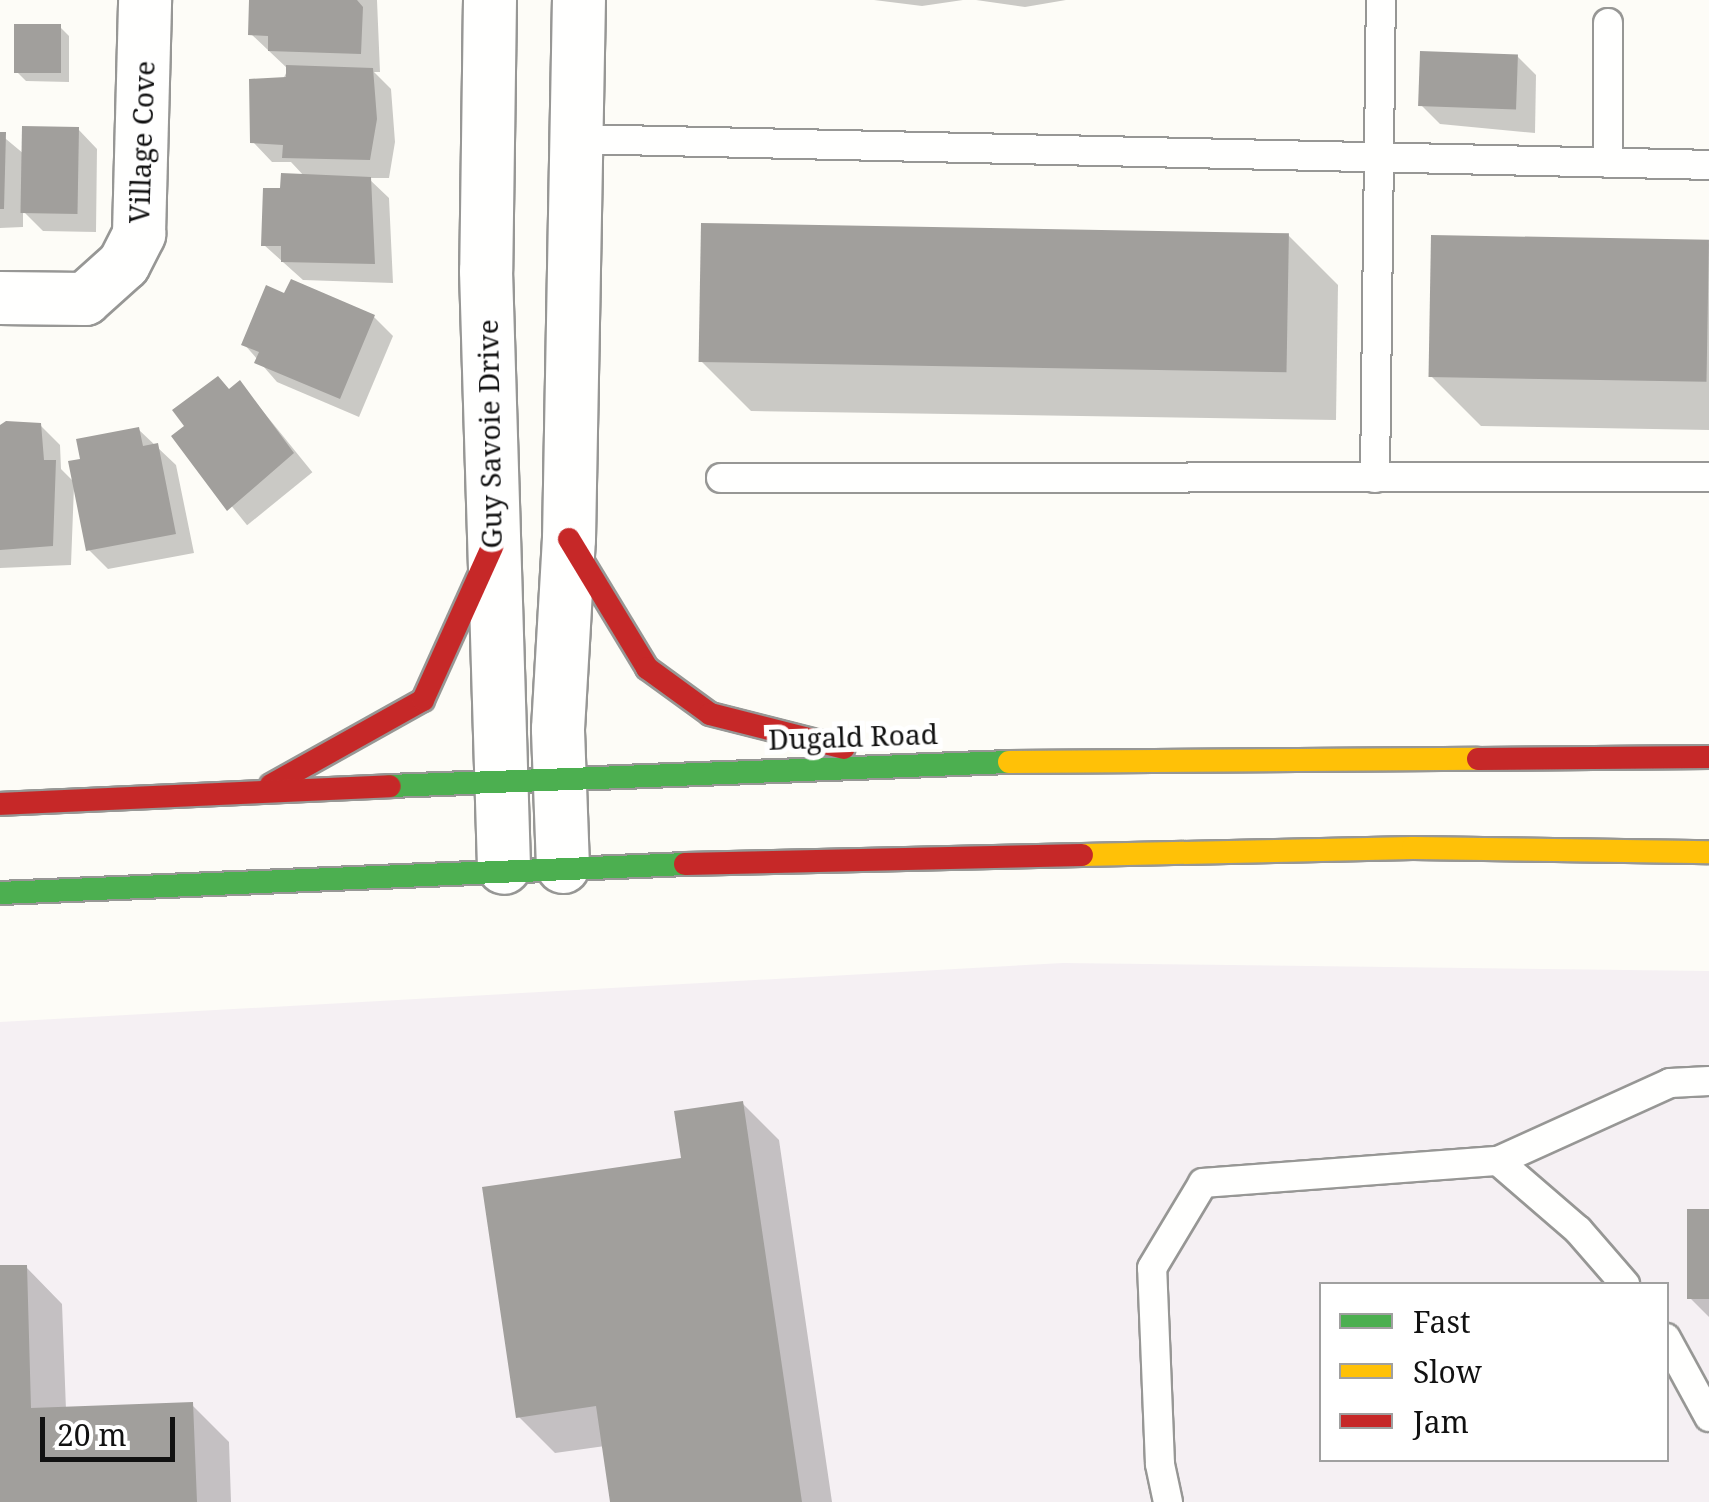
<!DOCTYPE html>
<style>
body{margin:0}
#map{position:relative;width:1709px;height:1502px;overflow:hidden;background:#fdfcf7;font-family:"Noto Serif",serif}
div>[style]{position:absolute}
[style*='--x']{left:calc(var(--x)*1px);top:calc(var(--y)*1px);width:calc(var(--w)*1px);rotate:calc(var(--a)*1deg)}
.industrial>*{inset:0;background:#f5f0f3}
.shadow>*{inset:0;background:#0003;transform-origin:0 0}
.building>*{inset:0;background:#a19f9c;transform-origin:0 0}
.roads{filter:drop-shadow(2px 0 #979795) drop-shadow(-2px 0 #979795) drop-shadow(0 2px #979795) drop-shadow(0 -2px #979795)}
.lane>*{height:28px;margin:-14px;padding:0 14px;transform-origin:14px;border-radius:14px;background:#fffffe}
.street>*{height:52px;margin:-26px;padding:0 26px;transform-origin:26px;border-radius:26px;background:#fffffe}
.fast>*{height:22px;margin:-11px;padding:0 11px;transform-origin:11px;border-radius:11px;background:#4caf50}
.slow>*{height:22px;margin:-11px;padding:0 11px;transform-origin:11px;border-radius:11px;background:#ffc107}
.jam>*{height:22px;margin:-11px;padding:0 11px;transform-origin:11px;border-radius:11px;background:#c62828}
span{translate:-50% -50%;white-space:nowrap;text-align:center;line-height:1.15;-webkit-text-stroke:10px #fff;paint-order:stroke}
.street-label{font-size:28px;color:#111}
.legend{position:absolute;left:1319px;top:1282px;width:350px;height:180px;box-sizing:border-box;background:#fff;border:2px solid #a0a0a0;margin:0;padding:12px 18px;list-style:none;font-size:30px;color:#111}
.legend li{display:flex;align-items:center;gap:20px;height:50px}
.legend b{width:50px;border:2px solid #a0a0a0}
.scale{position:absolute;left:40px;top:1417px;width:135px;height:45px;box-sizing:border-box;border:5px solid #111;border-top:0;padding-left:12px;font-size:30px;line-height:35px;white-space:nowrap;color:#111;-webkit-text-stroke:8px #fff;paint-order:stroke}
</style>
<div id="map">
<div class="industrial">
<i style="clip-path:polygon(evenodd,1063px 963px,1709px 971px,1709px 1502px,0 1502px,0 1022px,1063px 963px,1322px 1284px,1666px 1284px,1666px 1460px,1322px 1460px,1322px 1284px)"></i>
</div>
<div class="shadow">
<i style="clip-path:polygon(252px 0,377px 0,380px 72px,374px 72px,391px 89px,395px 142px,389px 178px,368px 178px,389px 198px,393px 283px,303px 280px,264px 245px,282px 190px,305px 177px,291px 162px,272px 162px,253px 142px,288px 69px,251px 34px)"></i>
<i style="clip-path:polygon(963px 0,922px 6px,874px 0)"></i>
<i style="clip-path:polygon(1066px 0,1025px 7px,976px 0)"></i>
<i style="clip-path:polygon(60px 27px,69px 36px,69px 82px,26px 81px,17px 72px)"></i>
<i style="clip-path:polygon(1517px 56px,1536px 75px,1535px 133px,1440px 124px,1421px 105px)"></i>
<i style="clip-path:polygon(78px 129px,97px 149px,96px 232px,43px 231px,23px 211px,23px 227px,0 228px,0 134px,24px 154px)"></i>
<i style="clip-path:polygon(1288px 235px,1338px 285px,1336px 420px,751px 411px,701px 361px)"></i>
<i style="clip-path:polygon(1709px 243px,1709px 430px,1481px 426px,1431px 376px)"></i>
<i style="clip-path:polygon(286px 296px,374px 317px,393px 336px,359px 417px,277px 382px,244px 344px)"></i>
<i style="left:240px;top:383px;width:115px;height:84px;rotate:51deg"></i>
<i style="clip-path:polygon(40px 425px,60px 445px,61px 469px,75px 483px,83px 461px,138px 429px,176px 465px,194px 553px,108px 569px,89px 550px,74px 486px,71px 565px,0 568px,0 426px)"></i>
<i style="clip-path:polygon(742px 1103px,779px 1140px,832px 1502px,613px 1502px,605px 1446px,555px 1453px,518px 1416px,684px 1160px)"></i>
<i style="clip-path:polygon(1709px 1212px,1709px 1317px,1690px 1298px)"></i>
<i style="clip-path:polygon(26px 1267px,62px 1304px,66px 1410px,192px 1405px,229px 1442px,231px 1502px,0 1502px,0 1268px)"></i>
</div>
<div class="building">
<i style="clip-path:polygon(249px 0,357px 0,363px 7px,361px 54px,268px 51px,268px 36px,248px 35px)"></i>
<i style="left:14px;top:24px;width:47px;height:49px"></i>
<i style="left:1420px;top:51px;width:98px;height:55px;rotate:2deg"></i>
<i style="clip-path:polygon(286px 65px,373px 68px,377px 119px,370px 160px,282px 158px,283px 145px,250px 143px,249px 79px,286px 77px)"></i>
<i style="left:22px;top:126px;width:57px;height:87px;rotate:1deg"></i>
<i style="clip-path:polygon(0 132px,6px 132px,4px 209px,0 209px)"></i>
<i style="clip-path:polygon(281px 173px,371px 177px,375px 264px,281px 262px,281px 246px,261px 246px,263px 188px,280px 188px)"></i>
<i style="left:701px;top:223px;width:588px;height:139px;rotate:1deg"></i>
<i style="left:1431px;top:235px;width:278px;height:142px;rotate:1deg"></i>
<i style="clip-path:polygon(291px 279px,375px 315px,340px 399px,254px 363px,259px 352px,241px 345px,266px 285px,284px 293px)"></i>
<i style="clip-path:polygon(218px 376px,229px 389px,240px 380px,294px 453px,227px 511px,171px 436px,184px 426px,172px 410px)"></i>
<i style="clip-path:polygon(6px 421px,41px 423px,44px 460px,56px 460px,53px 546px,0 550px,0 425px)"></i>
<i style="clip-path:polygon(139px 427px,143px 446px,158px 443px,176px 534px,86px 551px,68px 461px,80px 459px,76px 439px)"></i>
<i style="clip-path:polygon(743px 1101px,802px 1502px,610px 1502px,596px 1406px,516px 1418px,482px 1187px,681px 1158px,674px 1111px)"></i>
<i style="left:1709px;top:1209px;width:90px;height:22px;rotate:90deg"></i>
<i style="clip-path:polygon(0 1265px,27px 1265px,31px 1408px,193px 1402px,197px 1502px,0 1502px)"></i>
</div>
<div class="roads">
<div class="lane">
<i style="--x:1608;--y:23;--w:140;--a:90"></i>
<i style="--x:576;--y:139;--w:1133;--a:1.31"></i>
<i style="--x:721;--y:478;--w:988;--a:-0.06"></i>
<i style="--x:1375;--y:478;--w:478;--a:-89.3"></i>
<i style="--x:1498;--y:1161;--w:106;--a:40.8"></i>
<i style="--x:1578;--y:1230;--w:72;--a:49"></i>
<i style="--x:1666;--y:1338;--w:90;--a:61.4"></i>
<i style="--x:1168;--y:1502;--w:39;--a:-102"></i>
<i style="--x:1160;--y:1464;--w:196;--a:-92.3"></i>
<i style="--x:1152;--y:1268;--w:99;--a:-59"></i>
<i style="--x:1203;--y:1183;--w:296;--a:-4.3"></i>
<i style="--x:1498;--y:1161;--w:189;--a:-24.4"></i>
<i style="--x:1670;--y:1083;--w:39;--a:-3"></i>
</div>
<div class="street">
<i style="--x:490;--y:0;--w:271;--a:90.8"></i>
<i style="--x:486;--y:271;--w:597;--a:88.27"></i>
<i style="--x:0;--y:298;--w:85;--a:0.7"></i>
<i style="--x:85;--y:299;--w:52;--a:-41.9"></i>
<i style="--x:124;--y:264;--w:34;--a:-63"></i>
<i style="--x:139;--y:234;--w:234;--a:-88.5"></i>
<i style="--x:563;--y:867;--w:138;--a:-92.1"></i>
<i style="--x:558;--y:729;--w:190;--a:-86.7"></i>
<i style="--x:569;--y:539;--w:539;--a:-88.94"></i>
</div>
<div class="fast">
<i style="--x:390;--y:786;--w:619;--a:-2.22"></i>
<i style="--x:0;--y:893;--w:686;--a:-2.42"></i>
</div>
<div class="slow">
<i style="--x:1009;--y:762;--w:469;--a:-0.4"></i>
<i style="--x:1082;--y:855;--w:331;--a:-1.2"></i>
<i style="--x:1413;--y:848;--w:296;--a:0.8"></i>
</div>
<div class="jam">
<i style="--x:569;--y:539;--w:151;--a:58.8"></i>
<i style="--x:647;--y:668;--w:78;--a:36.1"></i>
<i style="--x:710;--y:714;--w:138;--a:14.2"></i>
<i style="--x:1478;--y:759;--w:231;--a:-0.5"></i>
<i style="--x:271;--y:785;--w:174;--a:-29.2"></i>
<i style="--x:423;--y:700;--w:168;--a:-65.7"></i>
<i style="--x:0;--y:804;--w:390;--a:-2.6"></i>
<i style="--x:685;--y:864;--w:397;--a:-1.3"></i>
</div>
</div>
<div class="street-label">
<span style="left:141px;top:142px;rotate:-88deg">Village Cove</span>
<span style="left:489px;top:434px;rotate:-91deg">Guy Savoie Drive</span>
<span style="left:853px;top:736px;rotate:-2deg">Dugald Road</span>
</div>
<ul class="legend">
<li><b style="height:12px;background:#4caf50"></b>Fast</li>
<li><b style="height:12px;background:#ffc107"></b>Slow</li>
<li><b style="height:12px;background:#c62828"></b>Jam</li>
</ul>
<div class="scale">20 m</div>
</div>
